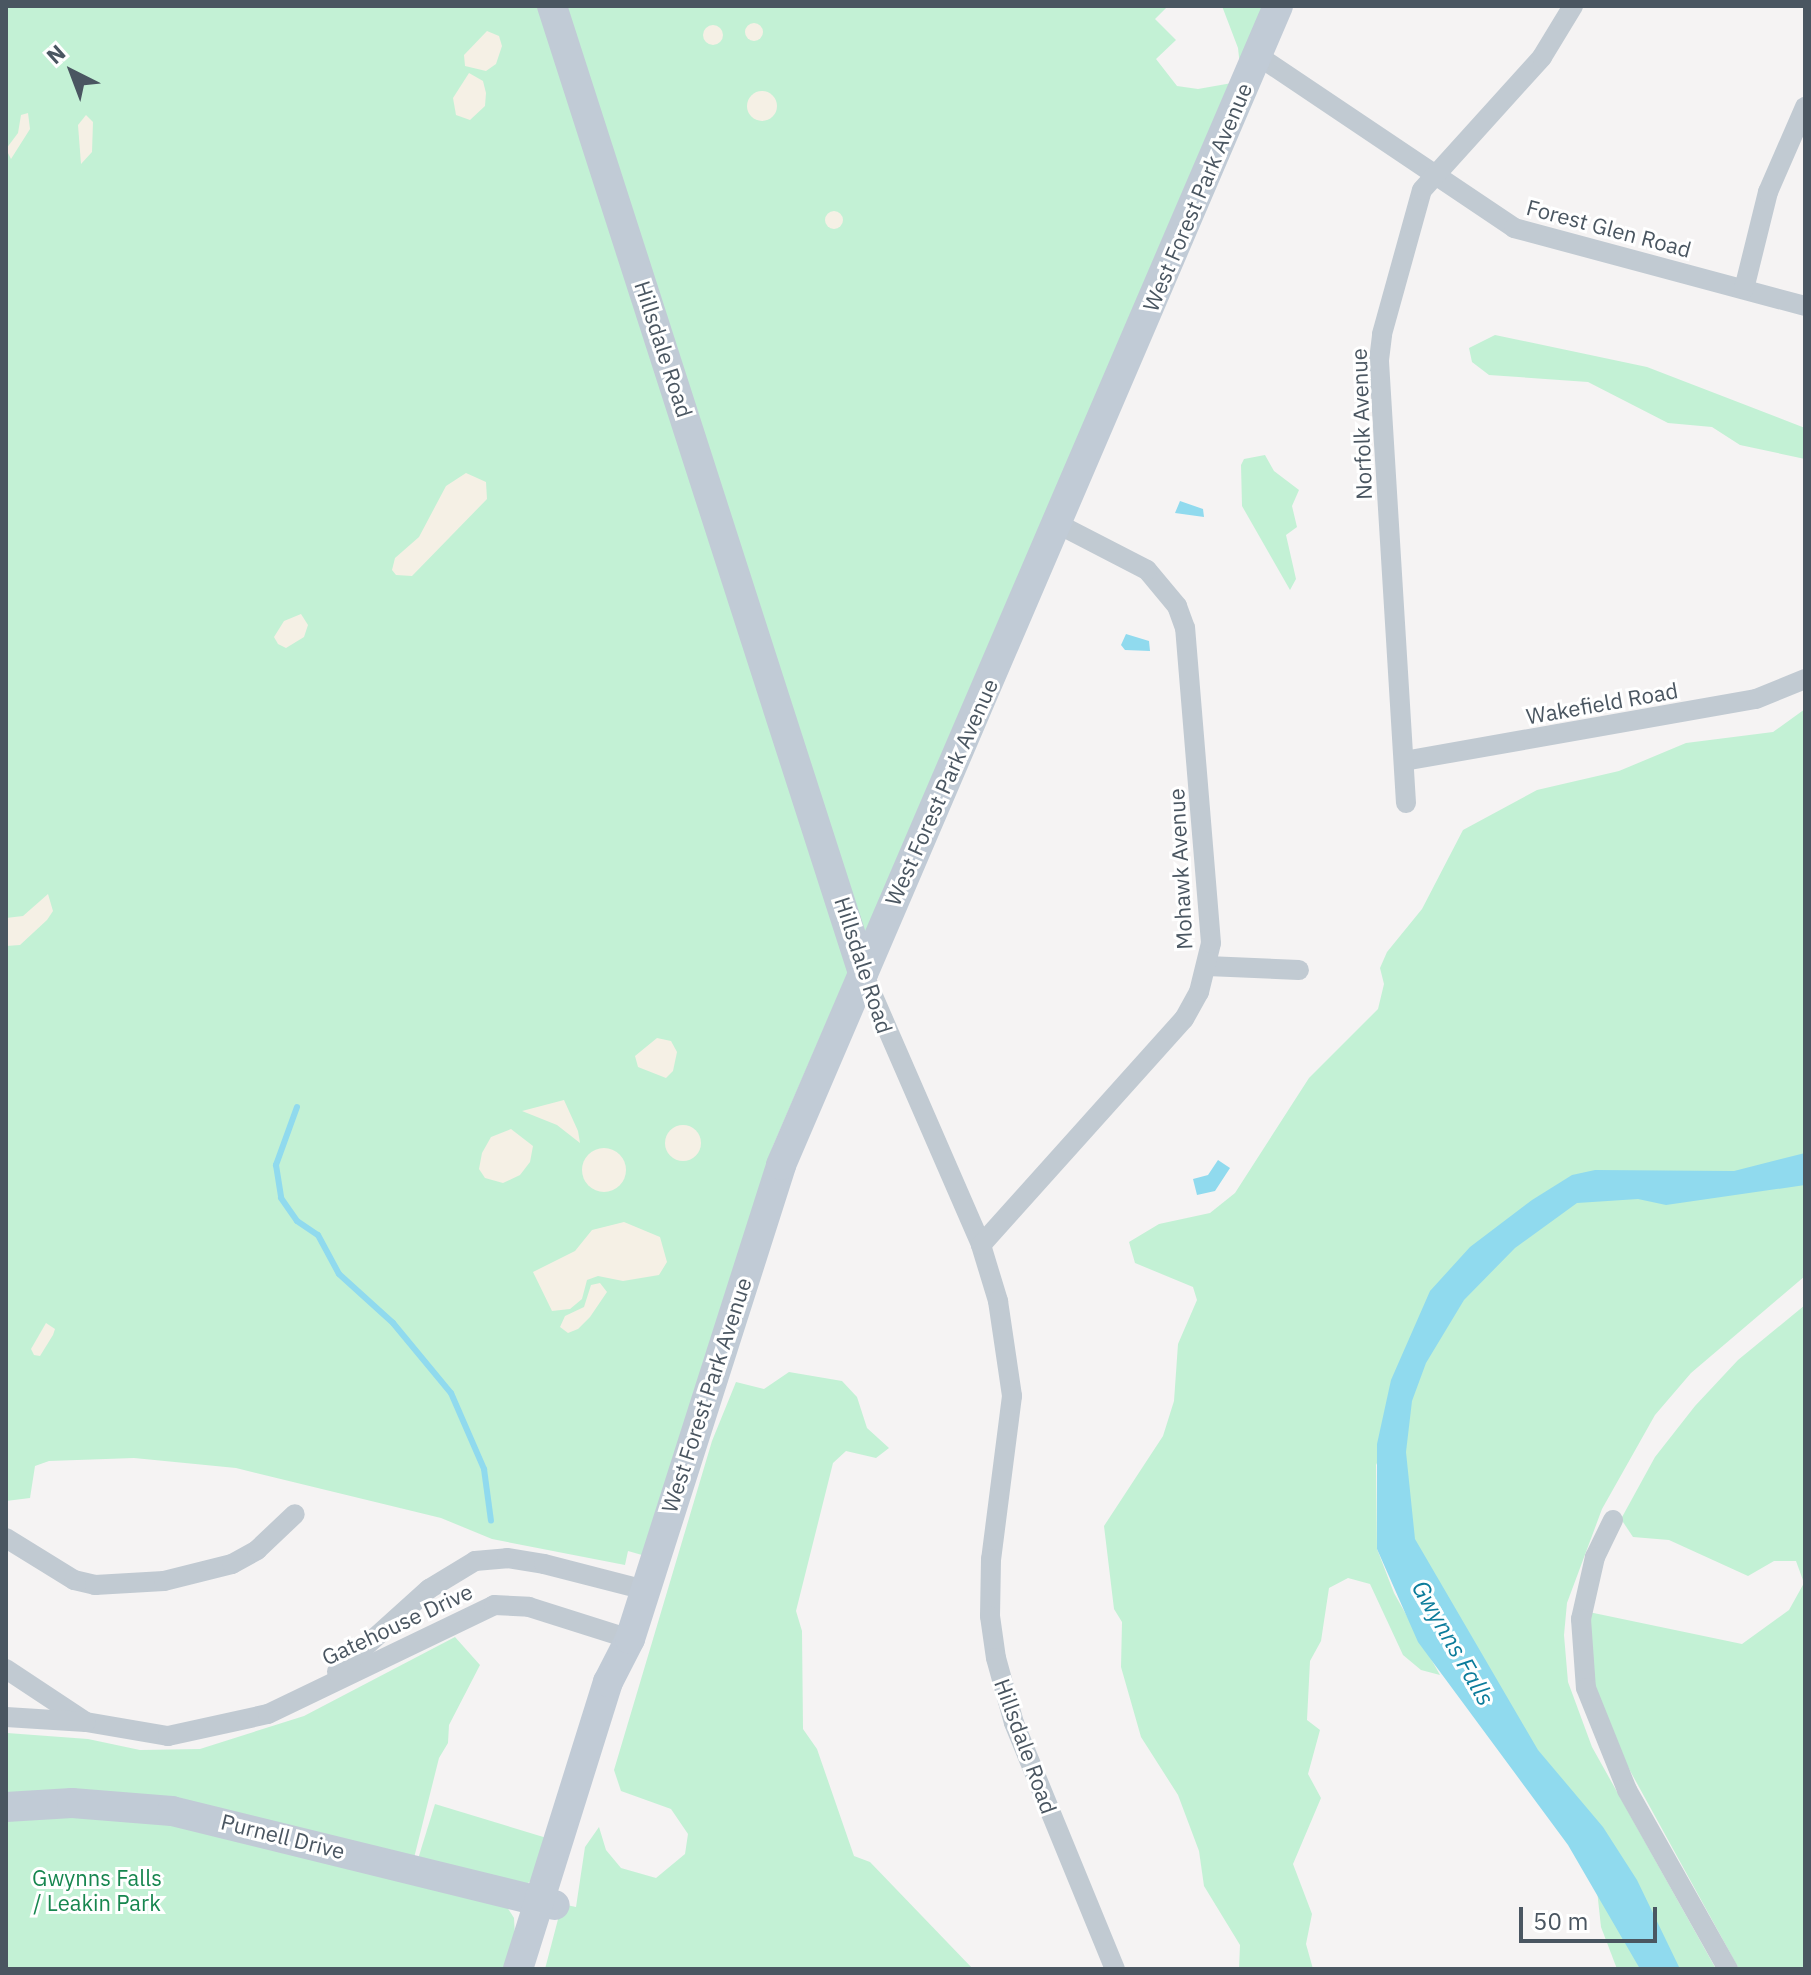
<!DOCTYPE html>
<style>
body{margin:0}
#map{position:relative;width:1811px;height:1975px;overflow:hidden;background:#f5f3f3;font-family:"IBM Plex Sans",sans-serif}
div>[style]{position:absolute}
[style*='--x']{left:calc(var(--x)*1px);top:calc(var(--y)*1px);width:calc(var(--w)*1px);rotate:calc(var(--a)*1deg)}
.green>*{inset:0;background:#c3f1d5}
.sand>*{inset:0;background:#f5f0e5}
.round{border-radius:50%}
.water>*{inset:0;background:#90daee}
.stream>*{height:6px;margin:-3px;padding:0 3px;transform-origin:3px;border-radius:3px;background:#90daee}
.street>*{height:20px;margin:-10px;padding:0 10px;transform-origin:10px;border-radius:10px;background:#c1cad2}
.secondary>*{height:30px;margin:-15px;padding:0 15px;transform-origin:15px;border-radius:15px;background:#c1cbd6}
span{translate:-50% -50%;white-space:nowrap;text-align:center;line-height:1.15;-webkit-text-stroke:6px #fff;paint-order:stroke}
.street-label{font-size:22px;color:#4a5661}
.park-label{font-size:22px;color:#17864f}
.water-label{font-size:24px;color:#0c7c9b;font-style:italic}
.frame{position:absolute;inset:0;border:8px solid #4a5661;pointer-events:none}
.north{position:absolute;left:32px;top:32px;width:80px;height:80px;-webkit-text-stroke:6px #fff;paint-order:stroke;rotate:318deg;font-size:22px;font-weight:700;line-height:32px;text-align:center;color:#4a5661}
.north::after{content:'';display:block;margin:auto;width:28px;height:36px;background:#4a5661;clip-path:polygon(50% 0,100% 100%,50% 72%,0 100%)}
.scale{position:absolute;left:1519px;top:1907px;width:138px;height:36px;box-sizing:border-box;border:4px solid #4a5661;border-top:0;padding-left:10px;font-size:24px;line-height:28px;white-space:nowrap;color:#4a5661;-webkit-text-stroke:6px #fff;paint-order:stroke}
</style>
<div id="map">
<div class="green">
<i style="clip-path:polygon(6px 6px,1168px 6px,1155px 19px,1176px 40px,1156px 59px,1177px 86px,1198px 89px,1232px 83px,773px 1146px,642px 1555px,628px 1551px,625px 1565px,492px 1539px,441px 1518px,236px 1468px,134px 1458px,49px 1461px,35px 1466px,30px 1498px,6px 1501px)"></i>
<i style="clip-path:polygon(1222px 6px,1266px 6px,1240px 66px,1238px 48px)"></i>
<i style="clip-path:polygon(1495px 335px,1647px 367px,1805px 428px,1805px 459px,1740px 445px,1712px 427px,1668px 423px,1588px 382px,1489px 375px,1472px 362px,1469px 348px)"></i>
<i style="clip-path:polygon(1265px 455px,1274px 471px,1299px 490px,1292px 506px,1297px 527px,1286px 535px,1296px 579px,1290px 590px,1242px 506px,1241px 465px,1244px 459px)"></i>
<i style="clip-path:polygon(1805px 709px,1805px 1276px,1691px 1373px,1655px 1415px,1602px 1509px,1567px 1603px,1564px 1635px,1568px 1682px,1592px 1747px,1716px 1969px,1666px 1969px,1454px 1617px,1376px 1463px,1377px 1549px,1394px 1593px,1440px 1675px,1421px 1670px,1403px 1655px,1370px 1584px,1348px 1578px,1329px 1588px,1321px 1641px,1310px 1661px,1307px 1720px,1320px 1730px,1308px 1774px,1321px 1798px,1293px 1864px,1312px 1914px,1306px 1944px,1313px 1969px,1239px 1969px,1240px 1945px,1204px 1886px,1199px 1851px,1178px 1795px,1141px 1737px,1121px 1667px,1122px 1622px,1114px 1609px,1104px 1526px,1163px 1436px,1174px 1401px,1178px 1344px,1197px 1300px,1193px 1287px,1135px 1263px,1129px 1242px,1159px 1224px,1210px 1213px,1235px 1193px,1309px 1078px,1378px 1009px,1384px 984px,1380px 968px,1387px 952px,1422px 909px,1463px 830px,1537px 790px,1619px 771px,1686px 743px,1773px 732px)"></i>
<i style="clip-path:polygon(1805px 1305px,1805px 1969px,1739px 1969px,1606px 1727px,1589px 1686px,1584px 1611px,1742px 1644px,1789px 1610px,1804px 1583px,1796px 1561px,1774px 1561px,1748px 1576px,1669px 1540px,1633px 1537px,1621px 1519px,1655px 1457px,1695px 1406px,1738px 1360px)"></i>
<i style="clip-path:polygon(789px 1372px,842px 1381px,857px 1397px,867px 1428px,889px 1448px,876px 1458px,846px 1451px,833px 1463px,796px 1611px,802px 1631px,803px 1729px,817px 1749px,854px 1856px,870px 1862px,973px 1969px,545px 1969px,562px 1904px,576px 1907px,585px 1847px,599px 1827px,606px 1850px,621px 1868px,656px 1878px,685px 1854px,688px 1834px,671px 1809px,621px 1791px,614px 1770px,712px 1441px,736px 1382px,764px 1389px)"></i>
<i style="clip-path:polygon(455px 1637px,480px 1665px,449px 1725px,448px 1743px,439px 1758px,414px 1858px,6px 1798px,7px 1733px,88px 1739px,140px 1750px,200px 1749px,304px 1716px)"></i>
<i style="clip-path:polygon(435px 1804px,550px 1839px,537px 1875px,527px 1884px,418px 1859px)"></i>
<i style="clip-path:polygon(148px 1813px,507px 1907px,514px 1918px,515px 1937px,507px 1969px,6px 1969px,6px 1816px)"></i>
<i style="clip-path:polygon(1597px 1890px,1625px 1935px,1640px 1969px,1617px 1969px,1601px 1927px)"></i>
</div>
<div class="sand">
<i class="round" style="left:745px;top:23px;width:18px;height:18px"></i>
<i class="round" style="left:703px;top:25px;width:20px;height:20px"></i>
<i style="clip-path:polygon(487px 31px,499px 36px,502px 46px,496px 64px,486px 71px,465px 66px,464px 55px)"></i>
<i style="clip-path:polygon(469px 73px,483px 81px,486px 93px,485px 106px,470px 120px,456px 115px,453px 98px)"></i>
<i class="round" style="left:747px;top:91px;width:30px;height:30px"></i>
<i style="clip-path:polygon(28px 113px,30px 129px,11px 159px,6px 149px,18px 133px,21px 115px)"></i>
<i style="clip-path:polygon(86px 115px,93px 122px,92px 152px,81px 164px,78px 125px)"></i>
<i class="round" style="left:825px;top:211px;width:18px;height:18px"></i>
<i style="clip-path:polygon(466px 473px,486px 482px,487px 499px,412px 576px,396px 575px,392px 570px,395px 558px,419px 537px,446px 486px)"></i>
<i style="clip-path:polygon(301px 614px,308px 625px,304px 637px,286px 648px,278px 644px,274px 637px,284px 621px)"></i>
<i style="clip-path:polygon(48px 894px,53px 911px,47px 920px,20px 945px,6px 946px,6px 918px,23px 916px)"></i>
<i style="clip-path:polygon(657px 1038px,671px 1041px,677px 1052px,673px 1071px,666px 1078px,638px 1067px,635px 1056px)"></i>
<i style="clip-path:polygon(564px 1100px,578px 1131px,580px 1143px,557px 1125px,522px 1111px)"></i>
<i class="round" style="left:665px;top:1125px;width:36px;height:36px"></i>
<i style="clip-path:polygon(511px 1129px,533px 1146px,530px 1162px,520px 1175px,503px 1183px,485px 1178px,479px 1169px,482px 1153px,491px 1137px)"></i>
<i class="round" style="left:582px;top:1148px;width:44px;height:44px"></i>
<i style="clip-path:polygon(624px 1222px,660px 1237px,667px 1262px,659px 1275px,623px 1281px,598px 1276px,587px 1280px,582px 1299px,570px 1309px,552px 1311px,533px 1272px,575px 1251px,592px 1230px)"></i>
<i style="clip-path:polygon(600px 1283px,607px 1292px,590px 1317px,578px 1329px,568px 1333px,560px 1327px,565px 1316px,584px 1307px,591px 1285px)"></i>
<i style="clip-path:polygon(46px 1323px,55px 1329px,53px 1335px,40px 1356px,34px 1355px,31px 1349px)"></i>
</div>
<div class="water">
<i style="clip-path:polygon(1180px 501px,1203px 509px,1204px 517px,1175px 513px)"></i>
<i style="clip-path:polygon(1126px 634px,1149px 641px,1150px 651px,1125px 650px,1121px 645px)"></i>
<i style="clip-path:polygon(1805px 1153px,1805px 1185px,1666px 1205px,1638px 1199px,1577px 1203px,1515px 1248px,1464px 1300px,1426px 1363px,1412px 1401px,1406px 1452px,1415px 1539px,1538px 1750px,1603px 1827px,1637px 1880px,1680px 1969px,1640px 1969px,1568px 1845px,1418px 1642px,1377px 1549px,1377px 1444px,1391px 1380px,1430px 1291px,1470px 1247px,1532px 1200px,1572px 1175px,1595px 1170px,1734px 1171px)"></i>
<i style="clip-path:polygon(1218px 1160px,1230px 1168px,1215px 1191px,1197px 1195px,1193px 1179px,1208px 1175px)"></i>
</div>
<div class="stream">
<i style="--x:297;--y:1107;--w:62;--a:109.9"></i>
<i style="--x:276;--y:1165;--w:33;--a:81"></i>
<i style="--x:281;--y:1198;--w:28;--a:55"></i>
<i style="--x:297;--y:1221;--w:25;--a:34"></i>
<i style="--x:318;--y:1235;--w:44;--a:61.7"></i>
<i style="--x:339;--y:1274;--w:73;--a:42.2"></i>
<i style="--x:393;--y:1323;--w:91;--a:50.4"></i>
<i style="--x:451;--y:1393;--w:83;--a:66.5"></i>
<i style="--x:484;--y:1469;--w:52;--a:82.3"></i>
</div>
<div class="street">
<i style="--x:1257;--y:55;--w:310;--a:33.9"></i>
<i style="--x:1514;--y:228;--w:301;--a:15"></i>
<i style="--x:1744;--y:289;--w:100;--a:-76.1"></i>
<i style="--x:1768;--y:192;--w:93;--a:-66.5"></i>
<i style="--x:1404;--y:761;--w:357;--a:-10"></i>
<i style="--x:1756;--y:699;--w:53;--a:-22.2"></i>
<i style="--x:1406;--y:803;--w:444;--a:-93.5"></i>
<i style="--x:1379;--y:360;--w:26;--a:-83"></i>
<i style="--x:1382;--y:334;--w:149;--a:-74.5"></i>
<i style="--x:1422;--y:190;--w:179;--a:-47.9"></i>
<i style="--x:1542;--y:57;--w:60;--a:-58.7"></i>
<i style="--x:1207;--y:966;--w:92;--a:2.5"></i>
<i style="--x:863;--y:973;--w:296;--a:66.5"></i>
<i style="--x:981;--y:1245;--w:59;--a:73.1"></i>
<i style="--x:998;--y:1301;--w:96;--a:81.6"></i>
<i style="--x:1012;--y:1396;--w:164;--a:97.3"></i>
<i style="--x:991;--y:1559;--w:57;--a:91"></i>
<i style="--x:990;--y:1616;--w:42;--a:81.9"></i>
<i style="--x:996;--y:1658;--w:67;--a:74.5"></i>
<i style="--x:1014;--y:1723;--w:266;--a:67.7"></i>
<i style="--x:981;--y:1245;--w:304;--a:-48.1"></i>
<i style="--x:1184;--y:1019;--w:31;--a:-61"></i>
<i style="--x:1199;--y:992;--w:50;--a:-76.2"></i>
<i style="--x:1211;--y:943;--w:316;--a:-94.7"></i>
<i style="--x:1185;--y:628;--w:23;--a:-110"></i>
<i style="--x:1177;--y:606;--w:47;--a:-129.8"></i>
<i style="--x:1147;--y:570;--w:100;--a:-152.7"></i>
<i style="--x:1613;--y:1520;--w:41;--a:115.9"></i>
<i style="--x:1595;--y:1557;--w:64;--a:102.7"></i>
<i style="--x:1581;--y:1619;--w:69;--a:85.9"></i>
<i style="--x:1586;--y:1688;--w:110;--a:68.1"></i>
<i style="--x:1627;--y:1790;--w:206;--a:60.6"></i>
<i style="--x:6;--y:1538;--w:80;--a:31.7"></i>
<i style="--x:74;--y:1580;--w:22;--a:13"></i>
<i style="--x:95;--y:1585;--w:69;--a:-3.3"></i>
<i style="--x:164;--y:1581;--w:70;--a:-14"></i>
<i style="--x:232;--y:1564;--w:29;--a:-29"></i>
<i style="--x:257;--y:1550;--w:52;--a:-43.5"></i>
<i style="--x:6;--y:1669;--w:96;--a:33.5"></i>
<i style="--x:86;--y:1722;--w:83;--a:9.7"></i>
<i style="--x:168;--y:1736;--w:102;--a:-12.4"></i>
<i style="--x:268;--y:1714;--w:251;--a:-25.7"></i>
<i style="--x:494;--y:1605;--w:35;--a:3"></i>
<i style="--x:529;--y:1607;--w:106;--a:17.6"></i>
<i style="--x:337;--y:1672;--w:124;--a:-42.1"></i>
<i style="--x:429;--y:1589;--w:54;--a:-31.3"></i>
<i style="--x:475;--y:1561;--w:32;--a:-5"></i>
<i style="--x:507;--y:1558;--w:37;--a:9"></i>
<i style="--x:544;--y:1564;--w:104;--a:14.4"></i>
<i style="--x:6;--y:1717;--w:80;--a:3.6"></i>
</div>
<div class="secondary">
<i style="--x:552;--y:6;--w:1016;--a:72.17"></i>
<i style="--x:6;--y:1807;--w:66;--a:-3.5"></i>
<i style="--x:72;--y:1803;--w:100;--a:4.6"></i>
<i style="--x:172;--y:1811;--w:394;--a:13.8"></i>
<i style="--x:518;--y:1969;--w:301;--a:-72.6"></i>
<i style="--x:608;--y:1682;--w:48;--a:-62.9"></i>
<i style="--x:630;--y:1639;--w:497;--a:-72.3"></i>
<i style="--x:781;--y:1165;--w:1261;--a:-66.79"></i>
</div>
<div class="street-label">
<span style="left:1197px;top:197px;rotate:-67deg">West Forest Park Avenue</span>
<span style="left:1609px;top:228px;rotate:15deg">Forest Glen Road</span>
<span style="left:664px;top:349px;rotate:72deg">Hillsdale Road</span>
<span style="left:1361px;top:424px;rotate:-92deg">Norfolk Avenue</span>
<span style="left:1602px;top:703px;rotate:-10deg">Wakefield Road</span>
<span style="left:941px;top:792px;rotate:-66deg">West Forest Park Avenue</span>
<span style="left:1180px;top:869px;rotate:-93deg">Mohawk Avenue</span>
<span style="left:864px;top:965px;rotate:72deg">Hillsdale Road</span>
<span style="left:706px;top:1395px;rotate:-72deg">West Forest Park Avenue</span>
<span style="left:397px;top:1624px;rotate:-25deg">Gatehouse Drive</span>
<span style="left:1026px;top:1746px;rotate:70deg">Hillsdale Road</span>
<span style="left:283px;top:1836px;rotate:14deg">Purnell Drive</span>
</div>
<div class="park-label">
<span style="left:97px;top:1890px">Gwynns Falls<br>/ Leakin Park</span>
</div>
<div class="water-label">
<span style="left:1453px;top:1643px;rotate:60deg">Gwynns Falls</span>
</div>
<div class="frame"></div>
<div class="north">N</div>
<div class="scale">50 m</div>
</div>
